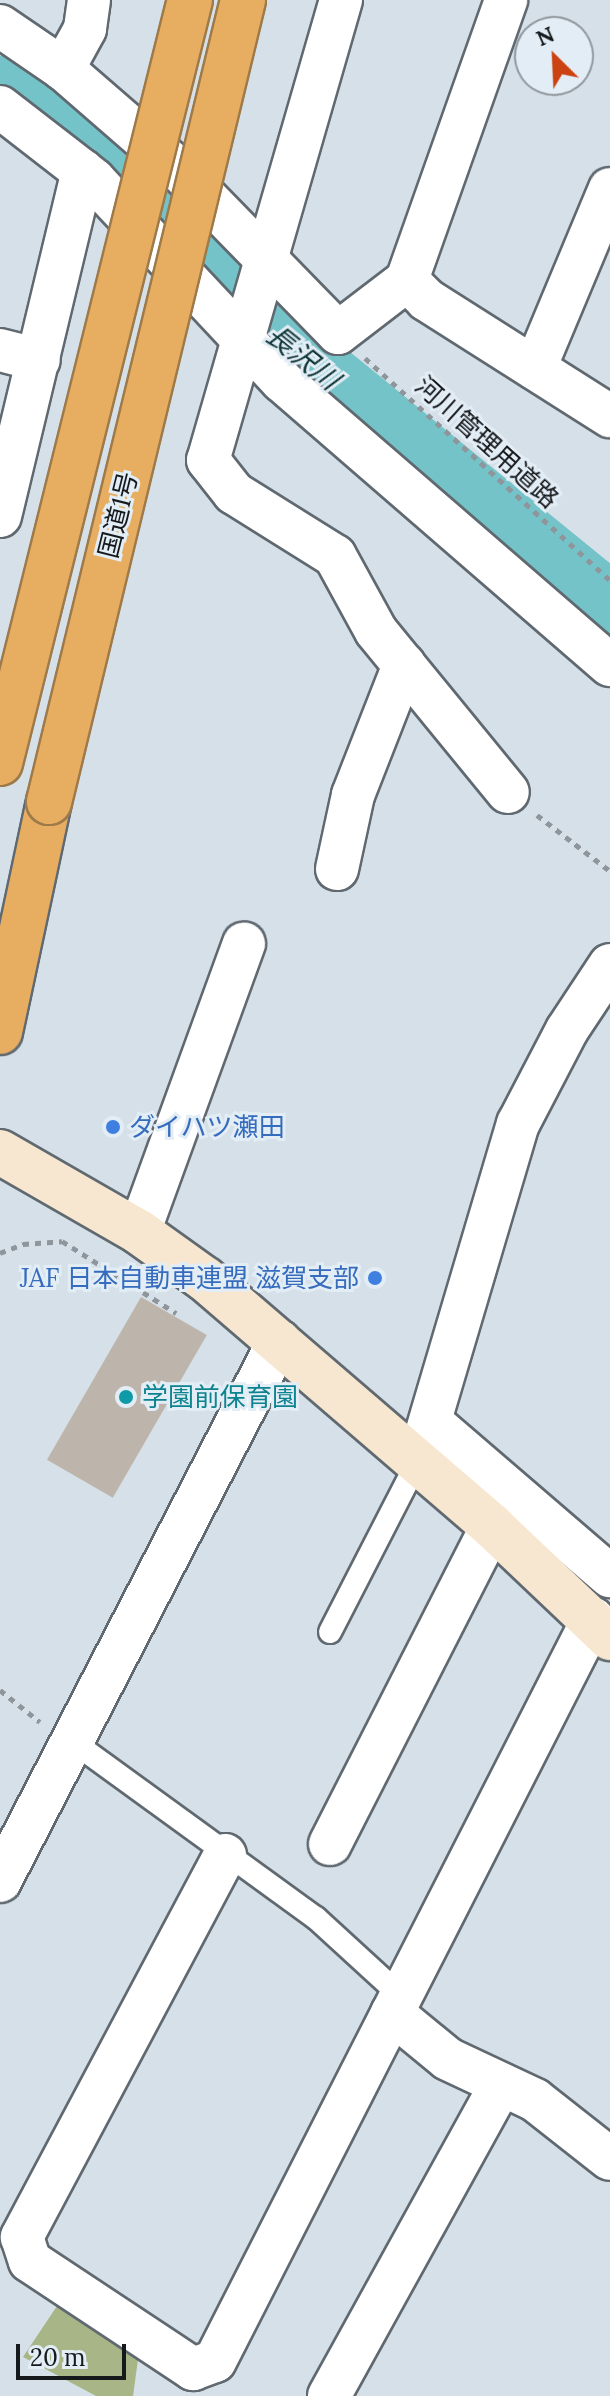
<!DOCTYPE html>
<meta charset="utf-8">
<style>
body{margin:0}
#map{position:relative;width:610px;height:2396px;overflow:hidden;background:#d6e0e8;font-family:Lora,"Noto Sans JP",serif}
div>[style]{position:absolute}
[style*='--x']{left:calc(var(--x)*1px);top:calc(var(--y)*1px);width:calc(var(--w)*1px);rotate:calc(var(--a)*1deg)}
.green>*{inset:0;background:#a7b587}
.river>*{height:66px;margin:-33px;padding:0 33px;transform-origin:33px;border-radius:33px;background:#74c3c8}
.building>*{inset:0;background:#bdb5ac;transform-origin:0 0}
.path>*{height:5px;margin-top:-2.5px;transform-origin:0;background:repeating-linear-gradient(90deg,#8e959b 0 6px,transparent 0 12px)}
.roads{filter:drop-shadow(2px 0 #606970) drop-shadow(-2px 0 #606970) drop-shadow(0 2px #606970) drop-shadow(0 -2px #606970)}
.lane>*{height:22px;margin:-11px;padding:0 11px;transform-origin:11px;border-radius:11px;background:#fff}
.street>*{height:42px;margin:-21px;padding:0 21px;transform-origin:21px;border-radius:21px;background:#fff}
.secondary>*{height:44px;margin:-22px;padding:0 22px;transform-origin:22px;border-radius:22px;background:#f8e7d0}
.highway>*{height:44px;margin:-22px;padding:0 22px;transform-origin:22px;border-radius:22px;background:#e7ae62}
.bridges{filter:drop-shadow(2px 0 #9e7a4a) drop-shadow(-2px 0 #9e7a4a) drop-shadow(0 2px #9e7a4a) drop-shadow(0 -2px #9e7a4a)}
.highway-bridge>*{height:44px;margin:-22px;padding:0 22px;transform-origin:22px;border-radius:22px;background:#e7ae62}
.dots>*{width:22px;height:22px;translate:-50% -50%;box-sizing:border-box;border:4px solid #e3edf5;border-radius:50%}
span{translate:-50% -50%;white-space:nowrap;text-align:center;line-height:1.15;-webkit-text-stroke:6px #e3edf5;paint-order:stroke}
.street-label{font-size:26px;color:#16191c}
.shop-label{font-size:26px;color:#366cbe}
.left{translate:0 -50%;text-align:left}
.right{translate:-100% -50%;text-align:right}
.culture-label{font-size:26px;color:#0d838f}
.water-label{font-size:28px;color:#0e3537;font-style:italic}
.north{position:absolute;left:514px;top:16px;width:80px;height:80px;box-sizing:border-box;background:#e3edf5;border:2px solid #91989e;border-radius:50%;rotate:336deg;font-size:22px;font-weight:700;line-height:32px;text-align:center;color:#16191c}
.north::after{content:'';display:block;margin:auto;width:28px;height:36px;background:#cb4313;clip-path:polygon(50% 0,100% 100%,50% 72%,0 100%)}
.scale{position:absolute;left:16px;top:2344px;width:110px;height:36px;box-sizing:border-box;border:4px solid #16191c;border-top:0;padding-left:10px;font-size:24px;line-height:28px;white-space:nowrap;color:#16191c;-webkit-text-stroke:6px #e3edf5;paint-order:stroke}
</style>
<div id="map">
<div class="green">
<i style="clip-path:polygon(59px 2303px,139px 2352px,133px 2396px,96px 2396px,23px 2357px)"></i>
</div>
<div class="river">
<i style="--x:24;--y:79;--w:77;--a:36.6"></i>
<i style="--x:86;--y:125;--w:52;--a:45"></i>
<i style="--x:123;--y:162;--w:205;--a:49.6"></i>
<i style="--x:256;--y:318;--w:456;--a:39.1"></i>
</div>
<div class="building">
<i style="left:141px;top:1297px;width:76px;height:188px;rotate:30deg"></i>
</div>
<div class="path">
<i style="--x:365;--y:358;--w:331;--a:42.2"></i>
<i style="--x:537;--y:815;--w:92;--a:37.5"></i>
<i style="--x:0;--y:1253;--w:25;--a:-21"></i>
<i style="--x:23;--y:1244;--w:39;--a:-4"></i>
<i style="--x:62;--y:1241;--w:135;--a:32.3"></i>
<i style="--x:0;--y:1690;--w:51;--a:38.7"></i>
</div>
<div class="roads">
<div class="lane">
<i style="--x:330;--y:1632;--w:192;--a:-62.8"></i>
<i style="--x:72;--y:1741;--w:301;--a:36"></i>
<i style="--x:316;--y:1918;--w:115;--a:42.5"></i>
</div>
<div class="street">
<i style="--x:89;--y:0;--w:29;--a:98"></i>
<i style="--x:85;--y:29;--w:46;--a:118.8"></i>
<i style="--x:63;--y:69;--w:152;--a:41"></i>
<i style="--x:178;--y:169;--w:229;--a:45.7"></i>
<i style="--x:338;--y:333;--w:87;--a:-37.5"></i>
<i style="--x:407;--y:280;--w:28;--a:45"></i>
<i style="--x:427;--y:300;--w:217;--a:32.4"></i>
<i style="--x:341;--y:0;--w:479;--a:106.1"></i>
<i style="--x:208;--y:460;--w:42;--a:51.8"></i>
<i style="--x:234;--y:493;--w:119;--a:32"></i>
<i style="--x:335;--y:556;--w:85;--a:61.3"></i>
<i style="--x:376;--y:631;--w:208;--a:50.7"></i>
<i style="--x:0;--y:26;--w:76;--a:34.3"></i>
<i style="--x:0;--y:107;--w:119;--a:37.8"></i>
<i style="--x:94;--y:180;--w:275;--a:46.9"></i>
<i style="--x:282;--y:381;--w:434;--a:40.9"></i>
<i style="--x:407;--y:280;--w:297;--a:-70.5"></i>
<i style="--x:0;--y:350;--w:40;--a:14.4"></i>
<i style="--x:535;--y:368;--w:194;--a:-67.3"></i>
<i style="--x:0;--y:516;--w:355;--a:-76.5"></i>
<i style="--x:337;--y:869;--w:76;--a:-77.8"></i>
<i style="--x:353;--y:795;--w:140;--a:-68.6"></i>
<i style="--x:139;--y:1232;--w:307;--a:-70"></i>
<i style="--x:432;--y:1423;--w:235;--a:40.7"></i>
<i style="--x:418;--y:1461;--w:352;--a:-73.5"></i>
<i style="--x:518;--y:1124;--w:106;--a:-62.5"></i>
<i style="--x:567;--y:1030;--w:78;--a:-56.5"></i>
<i style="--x:330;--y:1844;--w:357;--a:-63"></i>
<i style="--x:225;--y:1855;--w:433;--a:118"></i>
<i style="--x:22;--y:2237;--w:25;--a:72"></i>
<i style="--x:30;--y:2261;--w:196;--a:33.5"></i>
<i style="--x:193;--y:2369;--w:23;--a:-20"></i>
<i style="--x:215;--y:2361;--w:833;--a:-63"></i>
<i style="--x:0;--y:1881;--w:608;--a:-62.68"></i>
<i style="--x:392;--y:2013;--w:72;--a:39.4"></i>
<i style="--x:448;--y:2059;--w:96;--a:25.2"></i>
<i style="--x:535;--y:2100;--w:95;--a:38.2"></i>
<i style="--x:329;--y:2396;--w:356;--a:-61.1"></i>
</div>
<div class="secondary">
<i style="--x:0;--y:1152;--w:160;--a:29.9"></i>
<i style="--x:139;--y:1232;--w:81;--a:35.5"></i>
<i style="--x:205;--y:1279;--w:379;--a:40.7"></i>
<i style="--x:492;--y:1526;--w:163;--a:43.5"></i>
</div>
<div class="highway">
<i style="--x:0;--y:1032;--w:235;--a:-78"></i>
</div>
</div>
<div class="bridges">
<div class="highway-bridge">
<i style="--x:0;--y:763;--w:786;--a:-76.02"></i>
<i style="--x:49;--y:802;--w:825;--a:-76.4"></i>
</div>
</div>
<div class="dots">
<i style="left:113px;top:1127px;background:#3f7fe0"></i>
<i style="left:375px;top:1278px;background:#3f7fe0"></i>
<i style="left:126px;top:1397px;background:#0f9aa8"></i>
</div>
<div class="street-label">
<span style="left:487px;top:442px;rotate:42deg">河川管理用道路</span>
<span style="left:118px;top:515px;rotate:-76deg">国道1号</span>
</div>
<div class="shop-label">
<span class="left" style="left:129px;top:1127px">ダイハツ瀬田</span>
<span class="right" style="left:359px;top:1278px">JAF 日本自動車連盟 滋賀支部</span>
</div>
<div class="culture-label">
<span class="left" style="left:142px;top:1397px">学園前保育園</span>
</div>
<div class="water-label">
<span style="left:303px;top:357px;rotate:39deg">長沢川</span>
</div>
<div class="north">N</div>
<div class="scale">20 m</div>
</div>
